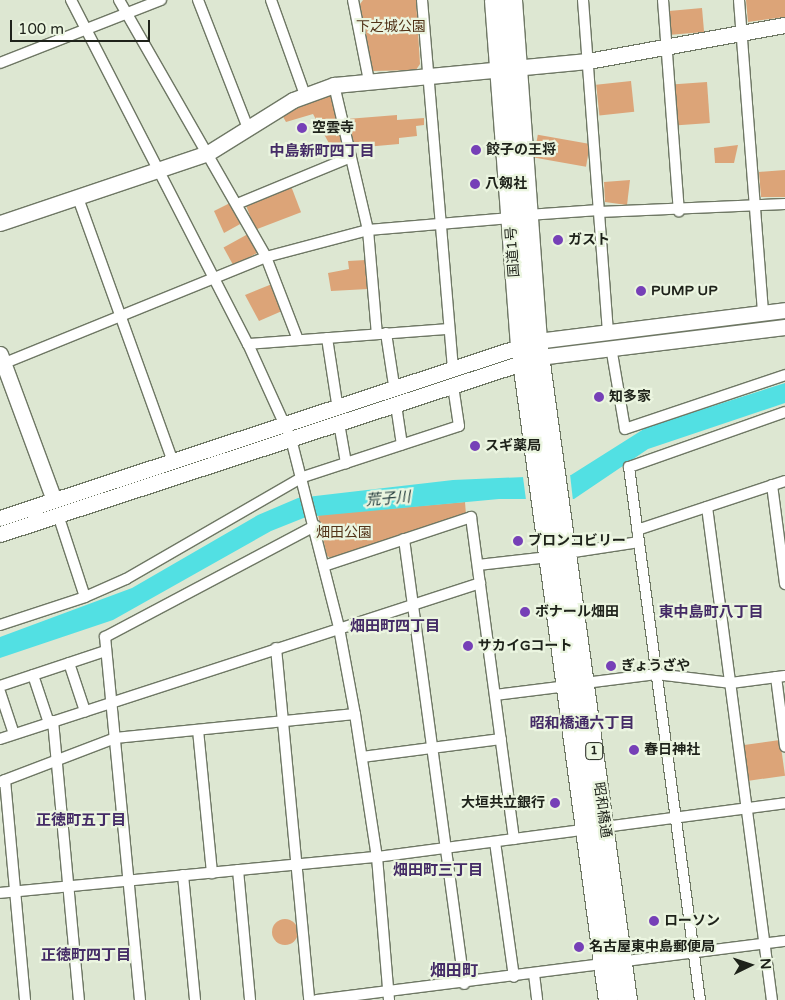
<!DOCTYPE html>
<meta charset="utf-8">
<style>
body{margin:0}
#map{position:relative;width:785px;height:1000px;overflow:hidden;background:#dde7d2;font-family:"Varela Round","Noto Sans JP",sans-serif}
div>[style]{position:absolute}
[style*='--x']{left:calc(var(--x)*1px);top:calc(var(--y)*1px);width:calc(var(--w)*1px);rotate:calc(var(--a)*1deg)}
.green>*{inset:0;background:#dca478;transform-origin:0 0}
.round{border-radius:50%}
.water>*{inset:0;background:#52e0e3}
.pier>*{inset:0;background:#dde7d2}
.roads{filter:drop-shadow(1px 0 #6e7764) drop-shadow(-1px 0 #6e7764) drop-shadow(0 1px #6e7764) drop-shadow(0 -1px #6e7764)}
.street>*{height:10px;margin:-5px;padding:0 5px;transform-origin:5px;border-radius:5px;background:#fff}
.secondary>*{height:15px;margin:-7.5px;padding:0 7.5px;transform-origin:7.5px;border-radius:7.5px;background:#fff}
.highway>*{height:19px;margin:-9.5px;padding:0 9.5px;transform-origin:9.5px;border-radius:9.5px;background:#fff}
.dots>*{width:14px;height:14px;translate:-50% -50%;box-sizing:border-box;border:2px solid #ebf5e0;border-radius:50%}
span{translate:-50% -50%;white-space:nowrap;text-align:center;line-height:1.15;-webkit-text-stroke:4.5px #ebf5e0;paint-order:stroke}
.shield-label span{padding:1px 4px;background:#ebf5e0;border:1px solid;border-radius:4px;-webkit-text-stroke-width:0}
.shield-label{font-size:12px;color:#1e221a;font-weight:700}
.park-label{font-size:14px;color:#523318}
.poi-label{font-size:14px;color:#1e221a;font-weight:700}
.left{translate:0 -50%;text-align:left}
.right{translate:-100% -50%;text-align:right}
.street-label{font-size:14px;color:#1e221a}
.neighbourhood-label{font-size:15px;color:#442b66;font-weight:700}
.water-label{font-size:15px;color:#223a3b;font-style:italic}
.quarter-label{font-size:16px;color:#442b66;font-weight:700}
.north{position:absolute;left:725px;top:940px;width:50px;height:50px;-webkit-text-stroke:4px #ebf5e0;paint-order:stroke;rotate:86deg;font-size:14px;font-weight:700;line-height:20px;text-align:center;color:#1e221a}
.north::after{content:'';display:block;margin:auto;width:18px;height:22px;background:#1e221a;clip-path:polygon(50% 0,100% 100%,50% 72%,0 100%)}
.scale{position:absolute;left:10px;top:20px;width:140px;height:22px;box-sizing:border-box;border:2px solid #1e221a;border-top:0;padding-left:6px;font-size:15px;line-height:18px;white-space:nowrap;color:#1e221a;-webkit-text-stroke:4px #ebf5e0;paint-order:stroke}
</style>
<div id="map">
<div class="green">
<i style="clip-path:polygon(363px 0,416px 0,420px 64px,416px 70px,373px 71px,360px 4px)"></i>
<i style="clip-path:polygon(746px 0,785px 0,785px 17px,748px 22px)"></i>
<i style="left:702px;top:8px;width:24px;height:33px;rotate:85deg"></i>
<i style="left:631px;top:81px;width:31px;height:35px;rotate:84deg"></i>
<i style="left:707px;top:82px;width:41px;height:32px;rotate:86deg"></i>
<i style="clip-path:polygon(332px 93px,345px 151px,337px 158px,313px 114px,286px 122px,282px 115px)"></i>
<i style="clip-path:polygon(397px 115px,397px 120px,424px 118px,424px 125px,416px 126px,417px 136px,399px 138px,399px 144px,354px 148px,347px 119px)"></i>
<i style="left:590px;top:144px;width:23px;height:53px;rotate:100deg"></i>
<i style="clip-path:polygon(738px 145px,734px 163px,715px 163px,714px 148px)"></i>
<i style="clip-path:polygon(785px 170px,785px 197px,761px 197px,759px 172px)"></i>
<i style="clip-path:polygon(630px 180px,627px 205px,605px 202px,604px 182px)"></i>
<i style="left:291px;top:186px;width:28px;height:49px;rotate:69deg"></i>
<i style="clip-path:polygon(230px 203px,242px 223px,224px 233px,214px 211px)"></i>
<i style="left:248px;top:234px;width:21px;height:28px;rotate:61deg"></i>
<i style="clip-path:polygon(366px 260px,368px 289px,331px 291px,328px 273px,349px 269px,348px 261px)"></i>
<i style="clip-path:polygon(272px 284px,282px 311px,259px 321px,245px 295px)"></i>
<i style="clip-path:polygon(465px 502px,466px 515px,333px 559px,327px 556px,318px 515px)"></i>
<i style="left:780px;top:740px;width:36px;height:38px;rotate:82deg"></i>
<i class="round" style="left:272px;top:919px;width:26px;height:26px"></i>
</div>
<div class="water">
<i style="clip-path:polygon(785px 383px,785px 403px,648px 449px,574px 499px,499px 499px,306px 517px,271px 531px,113px 620px,0 658px,0 637px,132px 588px,258px 515px,298px 498px,453px 480px,571px 475px,647px 427px)"></i>
</div>
<div class="pier">
<i style="clip-path:polygon(570px 474px,573px 501px,526px 500px,523px 477px)"></i>
</div>
<div class="roads">
<div class="street">
<i style="--x:71;--y:0;--w:387;--a:62.8"></i>
<i style="--x:248;--y:344;--w:104;--a:65.6"></i>
<i style="--x:291;--y:439;--w:195;--a:75.7"></i>
<i style="--x:339;--y:628;--w:87;--a:79.5"></i>
<i style="--x:355;--y:714;--w:145;--a:81.3"></i>
<i style="--x:377;--y:857;--w:144;--a:85.2"></i>
<i style="--x:119;--y:0;--w:296;--a:60.2"></i>
<i style="--x:266;--y:257;--w:89;--a:68.9"></i>
<i style="--x:198;--y:0;--w:137;--a:68.7"></i>
<i style="--x:271;--y:0;--w:101;--a:70.3"></i>
<i style="--x:353;--y:0;--w:83;--a:78.8"></i>
<i style="--x:422;--y:0;--w:367;--a:85.2"></i>
<i style="--x:583;--y:0;--w:332;--a:85.7"></i>
<i style="--x:663;--y:0;--w:212;--a:85.7"></i>
<i style="--x:739;--y:0;--w:314;--a:85.6"></i>
<i style="--x:0;--y:63;--w:173;--a:-21.4"></i>
<i style="--x:334;--y:85;--w:149;--a:76.8"></i>
<i style="--x:368;--y:230;--w:104;--a:85.1"></i>
<i style="--x:78;--y:198;--w:277;--a:70.2"></i>
<i style="--x:237;--y:204;--w:123;--a:-22.4"></i>
<i style="--x:599;--y:212;--w:186;--a:-2.5"></i>
<i style="--x:528;--y:215;--w:71;--a:-4"></i>
<i style="--x:386;--y:333;--w:53;--a:81.3"></i>
<i style="--x:327;--y:338;--w:66;--a:81.3"></i>
<i style="--x:248;--y:344;--w:200;--a:-4.3"></i>
<i style="--x:611;--y:347;--w:83;--a:80.3"></i>
<i style="--x:625;--y:429;--w:169;--a:-18.6"></i>
<i style="--x:0;--y:365;--w:287;--a:-22.1"></i>
<i style="--x:266;--y:257;--w:106;--a:-14.8"></i>
<i style="--x:368;--y:230;--w:143;--a:-4.8"></i>
<i style="--x:396;--y:405;--w:40;--a:81.5"></i>
<i style="--x:339;--y:423;--w:41;--a:80.1"></i>
<i style="--x:772;--y:485;--w:100;--a:82.5"></i>
<i style="--x:707;--y:507;--w:497;--a:82.5"></i>
<i style="--x:637;--y:530;--w:156;--a:-18.3"></i>
<i style="--x:404;--y:539;--w:449;--a:82.3"></i>
<i style="--x:567;--y:553;--w:73;--a:-8.7"></i>
<i style="--x:478;--y:565;--w:71;--a:-6.4"></i>
<i style="--x:324;--y:566;--w:155;--a:-18.4"></i>
<i style="--x:471;--y:517;--w:325;--a:82.4"></i>
<i style="--x:85;--y:597;--w:45;--a:-23.7"></i>
<i style="--x:126;--y:579;--w:204;--a:-30"></i>
<i style="--x:303;--y:477;--w:164;--a:-18.1"></i>
<i style="--x:459;--y:426;--w:40;--a:-98.5"></i>
<i style="--x:0;--y:625;--w:89;--a:-18.2"></i>
<i style="--x:85;--y:597;--w:86;--a:-108.2"></i>
<i style="--x:276;--y:648;--w:354;--a:84.6"></i>
<i style="--x:69;--y:663;--w:51;--a:71.6"></i>
<i style="--x:33;--y:675;--w:51;--a:71.6"></i>
<i style="--x:776;--y:677;--w:70;--a:82.6"></i>
<i style="--x:585;--y:683;--w:72;--a:-7.2"></i>
<i style="--x:656;--y:674;--w:76;--a:6.8"></i>
<i style="--x:731;--y:683;--w:54;--a:-7.4"></i>
<i style="--x:0;--y:686;--w:111;--a:-18.4"></i>
<i style="--x:0;--y:692;--w:44;--a:71.6"></i>
<i style="--x:495;--y:695;--w:73;--a:-7.1"></i>
<i style="--x:53;--y:721;--w:280;--a:84.7"></i>
<i style="--x:198;--y:730;--w:144;--a:84.4"></i>
<i style="--x:0;--y:739;--w:505;--a:-18"></i>
<i style="--x:362;--y:757;--w:140;--a:-7.4"></i>
<i style="--x:5;--y:780;--w:221;--a:84.8"></i>
<i style="--x:0;--y:782;--w:123;--a:-20.9"></i>
<i style="--x:115;--y:738;--w:241;--a:-5.7"></i>
<i style="--x:495;--y:842;--w:136;--a:82"></i>
<i style="--x:238;--y:870;--w:131;--a:84.7"></i>
<i style="--x:183;--y:875;--w:126;--a:84.5"></i>
<i style="--x:0;--y:893;--w:379;--a:-5.5"></i>
<i style="--x:377;--y:857;--w:412;--a:-7.5"></i>
<i style="--x:534;--y:974;--w:26;--a:83"></i>
<i style="--x:140;--y:1000;--w:365;--a:-95.5"></i>
<i style="--x:105;--y:637;--w:238;--a:-27.9"></i>
<i style="--x:317;--y:1000;--w:472;--a:-7.2"></i>
<i style="--x:700;--y:1000;--w:538;--a:-97.59"></i>
<i style="--x:629;--y:467;--w:165;--a:-19.4"></i>
</div>
<div class="secondary">
<i style="--x:0;--y:223;--w:219;--a:-18.6"></i>
<i style="--x:208;--y:153;--w:100;--a:-31.9"></i>
<i style="--x:293;--y:100;--w:44;--a:-20.1"></i>
<i style="--x:334;--y:85;--w:255;--a:-5.4"></i>
<i style="--x:588;--y:61;--w:200;--a:-10.4"></i>
<i style="--x:0;--y:354;--w:156;--a:69.7"></i>
<i style="--x:0;--y:518;--w:565;--a:-18.24"></i>
<i style="--x:537;--y:341;--w:250;--a:-7.1"></i>
<i style="--x:0;--y:534;--w:568;--a:-18.15"></i>
<i style="--x:540;--y:357;--w:247;--a:-7"></i>
</div>
<div class="highway">
<i style="--x:494;--y:0;--w:347;--a:85.7"></i>
<i style="--x:520;--y:346;--w:660;--a:82.34"></i>
<i style="--x:512;--y:0;--w:342;--a:85.8"></i>
<i style="--x:537;--y:341;--w:665;--a:82.22"></i>
</div>
</div>
<div class="dots">
<i style="left:302px;top:128px;background:#7640b7"></i>
<i style="left:476px;top:150px;background:#7640b7"></i>
<i style="left:475px;top:184px;background:#7640b7"></i>
<i style="left:558px;top:240px;background:#7640b7"></i>
<i style="left:641px;top:291px;background:#7640b7"></i>
<i style="left:599px;top:397px;background:#7640b7"></i>
<i style="left:475px;top:446px;background:#7640b7"></i>
<i style="left:518px;top:541px;background:#7640b7"></i>
<i style="left:525px;top:612px;background:#7640b7"></i>
<i style="left:468px;top:646px;background:#7640b7"></i>
<i style="left:611px;top:666px;background:#7640b7"></i>
<i style="left:634px;top:750px;background:#7640b7"></i>
<i style="left:555px;top:803px;background:#7640b7"></i>
<i style="left:654px;top:921px;background:#7640b7"></i>
<i style="left:579px;top:947px;background:#7640b7"></i>
</div>
<div class="shield-label">
<span style="left:594px;top:751px">1</span>
</div>
<div class="park-label">
<span style="left:391px;top:27px">下之城公園</span>
<span style="left:344px;top:533px">畑田公園</span>
</div>
<div class="poi-label">
<span class="left" style="left:312px;top:128px">空雲寺</span>
<span class="left" style="left:486px;top:150px">餃子の王将</span>
<span class="left" style="left:485px;top:184px">八剱社</span>
<span class="left" style="left:568px;top:240px">ガスト</span>
<span class="left" style="left:651px;top:291px">PUMP UP</span>
<span class="left" style="left:609px;top:397px">知多家</span>
<span class="left" style="left:485px;top:446px">スギ薬局</span>
<span class="left" style="left:528px;top:541px">ブロンコビリー</span>
<span class="left" style="left:535px;top:612px">ボナール畑田</span>
<span class="left" style="left:478px;top:646px">サカイGコート</span>
<span class="left" style="left:621px;top:666px">ぎょうざや</span>
<span class="left" style="left:644px;top:750px">春日神社</span>
<span class="right" style="left:545px;top:803px">大垣共立銀行</span>
<span class="left" style="left:664px;top:921px">ローソン</span>
<span class="left" style="left:589px;top:947px">名古屋東中島郵便局</span>
</div>
<div class="street-label">
<span style="left:513px;top:252px;rotate:-94deg">国道1号</span>
<span style="left:602px;top:810px;rotate:82deg">昭和橋通</span>
</div>
<div class="neighbourhood-label">
<span style="left:322px;top:152px">中島新町四丁目</span>
<span style="left:711px;top:613px">東中島町八丁目</span>
<span style="left:395px;top:627px">畑田町四丁目</span>
<span style="left:582px;top:724px">昭和橋通六丁目</span>
<span style="left:81px;top:821px">正徳町五丁目</span>
<span style="left:438px;top:871px">畑田町三丁目</span>
<span style="left:86px;top:956px">正徳町四丁目</span>
</div>
<div class="water-label">
<span style="left:388px;top:499px;rotate:-5deg">荒子川</span>
</div>
<div class="quarter-label">
<span style="left:454px;top:971px">畑田町</span>
</div>
<div class="north">N</div>
<div class="scale">100 m</div>
</div>
